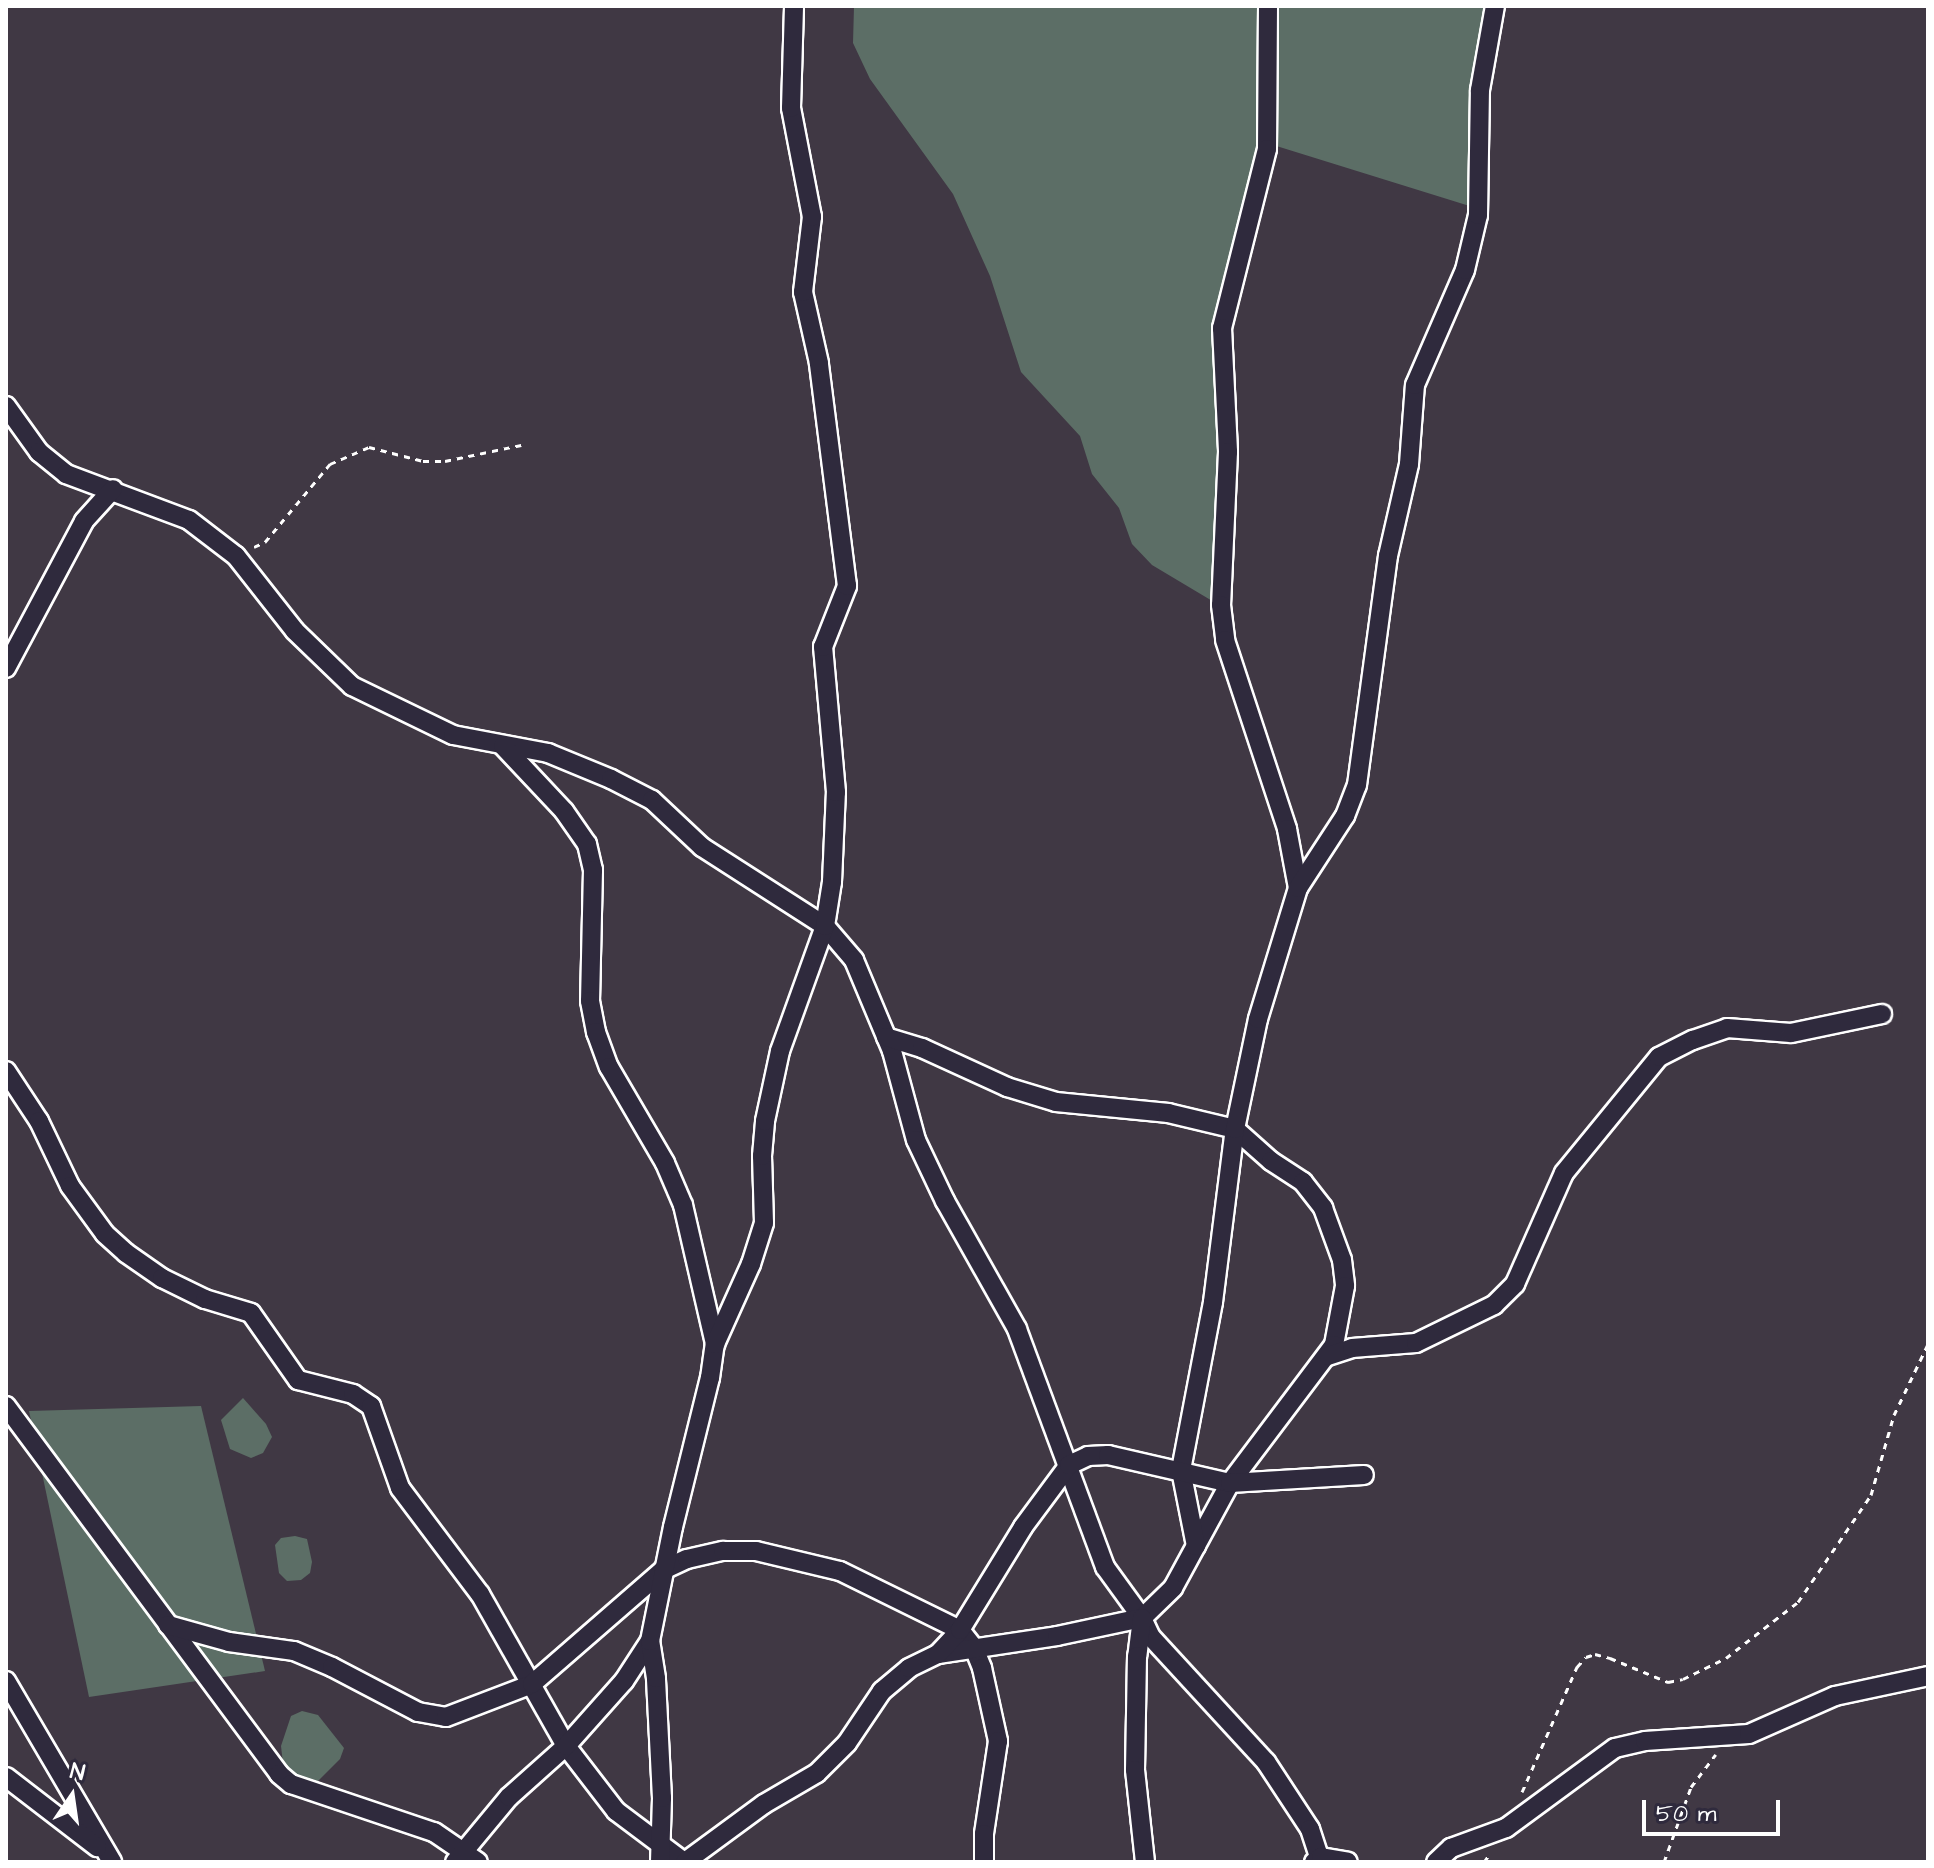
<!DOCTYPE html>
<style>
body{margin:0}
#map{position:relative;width:1934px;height:1868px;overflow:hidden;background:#403844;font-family:"Architects Daughter",sans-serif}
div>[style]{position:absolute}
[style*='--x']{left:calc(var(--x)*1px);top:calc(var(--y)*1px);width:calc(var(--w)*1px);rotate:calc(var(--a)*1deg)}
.green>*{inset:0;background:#5c6e66}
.path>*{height:3px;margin-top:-1.5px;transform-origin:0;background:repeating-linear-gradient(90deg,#fff 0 6px,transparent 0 12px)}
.roads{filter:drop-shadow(2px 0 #fff) drop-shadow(-2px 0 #fff) drop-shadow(0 2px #fff) drop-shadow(0 -2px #fff)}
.minor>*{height:18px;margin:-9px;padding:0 9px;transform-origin:9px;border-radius:9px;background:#2f2a3d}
span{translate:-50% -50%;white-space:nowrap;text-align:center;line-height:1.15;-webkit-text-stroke:8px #2f2a3d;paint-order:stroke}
.frame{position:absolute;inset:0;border:8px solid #fff;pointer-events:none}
.north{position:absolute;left:32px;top:1756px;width:80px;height:80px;-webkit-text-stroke:6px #2f2a3d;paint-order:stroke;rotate:13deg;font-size:22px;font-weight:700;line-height:32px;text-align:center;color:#fff}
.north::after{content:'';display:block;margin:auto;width:28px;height:36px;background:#fff;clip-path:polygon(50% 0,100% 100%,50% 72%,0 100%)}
.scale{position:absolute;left:1642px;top:1800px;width:138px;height:36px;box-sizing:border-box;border:4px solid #fff;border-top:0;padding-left:10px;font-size:24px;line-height:28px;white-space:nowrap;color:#fff;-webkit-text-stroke:6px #2f2a3d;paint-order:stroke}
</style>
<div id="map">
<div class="green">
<i style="clip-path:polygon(854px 6px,1493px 6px,1476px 208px,1267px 143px,1224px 307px,1219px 605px,1152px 565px,1132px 544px,1119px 508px,1092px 474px,1080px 436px,1021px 372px,990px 276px,953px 194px,870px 79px,853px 43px)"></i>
<i style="clip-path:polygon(243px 1398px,266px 1424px,272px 1437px,263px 1453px,251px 1458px,230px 1449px,221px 1420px)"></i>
<i style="clip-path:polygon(201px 1406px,265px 1671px,89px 1697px,29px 1411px)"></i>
<i style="clip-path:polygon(295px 1536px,307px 1539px,312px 1562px,310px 1573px,301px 1580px,287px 1581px,279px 1573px,275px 1545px,281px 1538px)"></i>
<i style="clip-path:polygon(302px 1711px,318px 1715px,344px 1748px,340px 1759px,311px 1788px,284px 1772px,281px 1746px,291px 1716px)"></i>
</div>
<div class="path">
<i style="--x:254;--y:547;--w:12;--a:-24"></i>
<i style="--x:265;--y:542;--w:102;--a:-50.2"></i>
<i style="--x:330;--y:464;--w:43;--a:-23.6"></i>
<i style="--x:369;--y:447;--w:56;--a:14.5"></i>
<i style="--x:423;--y:461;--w:22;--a:0"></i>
<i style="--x:445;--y:461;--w:78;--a:-11.9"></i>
<i style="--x:1522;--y:1792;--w:137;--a:-66.3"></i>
<i style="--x:1577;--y:1667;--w:13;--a:-48"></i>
<i style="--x:1586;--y:1657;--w:9;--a:-18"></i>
<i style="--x:1595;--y:1654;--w:16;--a:15"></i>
<i style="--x:1610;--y:1658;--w:63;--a:22.5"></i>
<i style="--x:1668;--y:1682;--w:15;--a:-11"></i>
<i style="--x:1683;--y:1679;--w:48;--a:-26"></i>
<i style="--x:1726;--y:1658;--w:91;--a:-37.9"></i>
<i style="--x:1798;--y:1602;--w:130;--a:-55.7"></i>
<i style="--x:1871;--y:1495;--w:83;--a:-74"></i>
<i style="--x:1894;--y:1415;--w:79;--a:-64.4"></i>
<i style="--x:1484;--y:1862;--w:9;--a:-54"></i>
<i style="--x:1664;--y:1862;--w:80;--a:-70.2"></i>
<i style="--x:1691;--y:1787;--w:41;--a:-52.9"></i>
</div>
<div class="roads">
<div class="minor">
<i style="--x:1268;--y:6;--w:143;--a:90.4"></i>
<i style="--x:1267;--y:149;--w:185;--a:104.1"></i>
<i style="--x:1222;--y:328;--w:124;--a:87.2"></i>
<i style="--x:1228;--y:452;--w:153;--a:92.6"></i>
<i style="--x:1221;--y:605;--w:35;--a:83"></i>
<i style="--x:1225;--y:640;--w:199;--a:71.8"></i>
<i style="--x:1287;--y:829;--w:60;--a:79.4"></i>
<i style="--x:6;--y:406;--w:57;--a:54.3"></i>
<i style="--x:39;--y:452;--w:35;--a:39"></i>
<i style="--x:66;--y:474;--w:131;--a:20.5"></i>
<i style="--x:189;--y:520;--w:59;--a:37.5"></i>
<i style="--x:236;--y:556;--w:95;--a:51.8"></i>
<i style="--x:295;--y:631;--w:79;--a:44"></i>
<i style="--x:352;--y:686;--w:112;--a:25.9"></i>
<i style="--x:453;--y:735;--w:97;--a:10.7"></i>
<i style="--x:548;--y:753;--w:68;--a:22.4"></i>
<i style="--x:611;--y:779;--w:46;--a:27.1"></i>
<i style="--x:652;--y:800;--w:69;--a:43.2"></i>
<i style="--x:702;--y:847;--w:146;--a:32.7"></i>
<i style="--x:825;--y:926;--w:45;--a:49.5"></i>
<i style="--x:854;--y:960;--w:99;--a:67.3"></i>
<i style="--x:892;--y:1051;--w:92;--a:74.9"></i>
<i style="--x:916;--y:1140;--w:68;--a:64.6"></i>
<i style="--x:945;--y:1201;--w:147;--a:60.6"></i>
<i style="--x:1017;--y:1329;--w:254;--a:69.7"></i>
<i style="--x:1105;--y:1567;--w:63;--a:54"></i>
<i style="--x:1142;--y:1618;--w:21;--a:65"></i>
<i style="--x:1151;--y:1637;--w:170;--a:47.4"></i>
<i style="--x:1266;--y:1762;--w:80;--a:56.7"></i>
<i style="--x:1310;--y:1829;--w:35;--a:72"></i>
<i style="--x:6;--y:668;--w:166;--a:-62"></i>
<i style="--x:84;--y:521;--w:43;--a:-47.8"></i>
<i style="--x:503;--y:746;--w:89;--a:46.8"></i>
<i style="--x:564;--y:811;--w:40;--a:55.1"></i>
<i style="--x:587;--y:844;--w:27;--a:77"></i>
<i style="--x:593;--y:870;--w:131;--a:91.3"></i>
<i style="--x:590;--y:1001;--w:32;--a:79"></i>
<i style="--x:596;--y:1032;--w:37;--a:70"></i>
<i style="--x:609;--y:1067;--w:111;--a:59.7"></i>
<i style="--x:665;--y:1163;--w:46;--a:66.8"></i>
<i style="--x:683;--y:1205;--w:143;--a:77"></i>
<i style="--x:886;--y:1037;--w:38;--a:17"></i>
<i style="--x:922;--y:1048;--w:94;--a:24.6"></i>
<i style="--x:1007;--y:1087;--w:51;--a:17"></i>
<i style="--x:1056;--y:1102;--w:113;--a:5.6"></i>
<i style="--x:1168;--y:1113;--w:69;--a:13.4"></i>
<i style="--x:1235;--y:1129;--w:48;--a:41.6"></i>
<i style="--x:1271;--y:1161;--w:38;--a:33"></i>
<i style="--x:1303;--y:1182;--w:33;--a:52"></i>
<i style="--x:1323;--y:1208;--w:55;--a:69.9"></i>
<i style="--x:1342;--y:1260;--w:26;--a:83"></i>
<i style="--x:1345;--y:1286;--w:60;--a:100.6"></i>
<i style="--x:1334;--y:1345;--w:173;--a:127"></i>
<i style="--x:1230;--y:1483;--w:119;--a:118.5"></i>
<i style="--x:1173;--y:1588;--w:43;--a:135.9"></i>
<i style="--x:6;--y:1071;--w:60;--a:56.6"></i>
<i style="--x:39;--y:1121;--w:72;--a:64.5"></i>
<i style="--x:70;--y:1186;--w:59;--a:53.9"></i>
<i style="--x:105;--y:1234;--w:28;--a:42"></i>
<i style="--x:126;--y:1253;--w:44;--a:34.8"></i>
<i style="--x:162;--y:1278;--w:48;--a:26"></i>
<i style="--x:205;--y:1299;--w:48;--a:16.9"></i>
<i style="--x:251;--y:1313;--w:82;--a:55"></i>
<i style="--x:298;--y:1380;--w:57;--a:14.3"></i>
<i style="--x:353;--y:1394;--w:22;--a:34"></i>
<i style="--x:371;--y:1406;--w:87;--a:70.5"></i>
<i style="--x:400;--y:1488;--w:133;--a:53"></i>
<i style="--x:480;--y:1594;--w:175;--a:60.5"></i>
<i style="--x:566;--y:1746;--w:82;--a:52.4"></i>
<i style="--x:616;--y:1811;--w:85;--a:36.9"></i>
<i style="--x:1328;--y:1356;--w:25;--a:-18"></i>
<i style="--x:1352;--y:1348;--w:64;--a:-4.5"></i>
<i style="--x:1416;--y:1343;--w:87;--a:-26"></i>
<i style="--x:1494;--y:1305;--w:30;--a:-45"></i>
<i style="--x:1515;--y:1284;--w:121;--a:-66.2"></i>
<i style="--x:1564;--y:1173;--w:150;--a:-50.7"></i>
<i style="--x:1659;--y:1057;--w:38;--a:-27"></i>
<i style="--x:1693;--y:1040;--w:36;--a:-19"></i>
<i style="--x:1727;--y:1028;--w:64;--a:4.5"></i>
<i style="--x:1791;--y:1033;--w:93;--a:-11.8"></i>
<i style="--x:6;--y:1406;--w:458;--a:53.4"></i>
<i style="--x:279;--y:1774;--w:16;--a:40"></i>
<i style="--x:291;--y:1784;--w:151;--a:18.6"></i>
<i style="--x:434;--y:1832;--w:53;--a:34.3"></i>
<i style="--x:1196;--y:1546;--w:77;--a:-101.2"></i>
<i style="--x:1181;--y:1470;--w:171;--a:-79.2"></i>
<i style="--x:1213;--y:1302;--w:174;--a:-82.8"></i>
<i style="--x:1235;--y:1129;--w:112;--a:-78.2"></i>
<i style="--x:1258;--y:1019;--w:137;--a:-73"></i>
<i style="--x:1298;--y:888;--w:86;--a:-56.9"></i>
<i style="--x:1345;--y:816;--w:33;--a:-69"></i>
<i style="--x:1357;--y:785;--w:231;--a:-82.3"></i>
<i style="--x:1388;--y:556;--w:94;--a:-77.1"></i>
<i style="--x:1409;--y:464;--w:79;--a:-85.7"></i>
<i style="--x:1415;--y:385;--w:125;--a:-66.5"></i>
<i style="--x:1465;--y:270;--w:57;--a:-76.7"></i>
<i style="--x:1478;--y:215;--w:125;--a:-89.1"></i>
<i style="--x:1480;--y:90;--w:85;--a:-79.9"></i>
<i style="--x:168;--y:1625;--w:63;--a:15.6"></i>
<i style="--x:229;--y:1642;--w:66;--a:7.9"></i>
<i style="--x:294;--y:1651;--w:41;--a:22.8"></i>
<i style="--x:332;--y:1667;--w:97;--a:27.6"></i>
<i style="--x:418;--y:1712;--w:28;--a:10"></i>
<i style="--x:446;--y:1717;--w:92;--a:-21"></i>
<i style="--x:532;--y:1684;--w:174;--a:-41"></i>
<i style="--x:663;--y:1570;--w:26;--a:-25"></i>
<i style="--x:687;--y:1559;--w:37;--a:-13"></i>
<i style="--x:723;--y:1551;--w:33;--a:0"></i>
<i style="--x:756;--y:1551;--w:86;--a:13.4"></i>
<i style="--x:840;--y:1571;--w:134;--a:26.2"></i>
<i style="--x:960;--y:1630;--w:23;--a:52"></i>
<i style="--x:974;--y:1648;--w:22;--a:68"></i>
<i style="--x:982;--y:1668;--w:75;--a:77.6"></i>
<i style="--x:998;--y:1741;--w:94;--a:98.6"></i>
<i style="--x:984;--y:1834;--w:28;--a:90"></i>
<i style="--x:938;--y:1654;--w:120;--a:-8.6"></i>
<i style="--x:1057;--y:1636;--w:87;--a:-12"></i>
<i style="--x:1142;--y:1618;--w:38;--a:97"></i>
<i style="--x:1137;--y:1656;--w:114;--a:91"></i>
<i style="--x:1135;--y:1770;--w:93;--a:83.8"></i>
<i style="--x:6;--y:1681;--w:210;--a:59.6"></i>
<i style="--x:6;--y:1777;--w:115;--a:37.6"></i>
<i style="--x:455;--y:1862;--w:85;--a:-50.3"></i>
<i style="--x:509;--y:1797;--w:76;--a:-41.8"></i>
<i style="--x:566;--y:1746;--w:87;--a:-48.3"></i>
<i style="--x:624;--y:1681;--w:48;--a:-57"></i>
<i style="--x:660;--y:1862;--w:64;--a:-88.2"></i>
<i style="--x:662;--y:1798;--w:120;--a:-92.9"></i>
<i style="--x:656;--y:1678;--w:37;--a:-99"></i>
<i style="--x:650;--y:1641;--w:116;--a:-78.6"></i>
<i style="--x:673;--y:1527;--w:154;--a:-76.1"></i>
<i style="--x:710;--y:1378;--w:34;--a:-82"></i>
<i style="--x:715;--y:1344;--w:88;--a:-65.8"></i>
<i style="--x:751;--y:1264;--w:43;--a:-72.4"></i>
<i style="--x:764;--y:1223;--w:67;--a:-91.7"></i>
<i style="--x:762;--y:1156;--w:35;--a:-85"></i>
<i style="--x:765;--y:1121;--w:72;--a:-77.9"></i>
<i style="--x:780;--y:1051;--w:133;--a:-70.2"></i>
<i style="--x:825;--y:926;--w:45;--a:-81"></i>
<i style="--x:832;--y:882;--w:90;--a:-87.5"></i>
<i style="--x:836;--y:792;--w:146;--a:-95.1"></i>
<i style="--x:823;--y:647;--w:66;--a:-68.5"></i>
<i style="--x:847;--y:586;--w:225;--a:-97.2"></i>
<i style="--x:819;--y:363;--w:73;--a:-102.7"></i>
<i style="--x:803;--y:292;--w:76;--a:-83.2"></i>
<i style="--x:812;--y:217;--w:111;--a:-100.9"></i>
<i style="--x:791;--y:108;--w:102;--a:-88.3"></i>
<i style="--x:685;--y:1862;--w:98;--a:-36.3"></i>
<i style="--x:764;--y:1804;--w:61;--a:-30.3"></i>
<i style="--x:817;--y:1773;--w:42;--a:-45"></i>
<i style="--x:847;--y:1743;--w:63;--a:-56.1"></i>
<i style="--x:882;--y:1691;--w:35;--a:-40"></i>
<i style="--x:909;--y:1668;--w:32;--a:-26"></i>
<i style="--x:938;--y:1654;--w:33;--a:-47"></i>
<i style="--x:960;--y:1630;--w:121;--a:-58.5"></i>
<i style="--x:1023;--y:1527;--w:77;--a:-53.4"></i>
<i style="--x:1069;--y:1465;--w:21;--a:-25"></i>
<i style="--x:1088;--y:1456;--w:20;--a:-3"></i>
<i style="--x:1108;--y:1455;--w:125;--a:12.9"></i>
<i style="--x:1230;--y:1483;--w:134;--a:-3.4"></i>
<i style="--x:1314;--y:1862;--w:9;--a:-36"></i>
<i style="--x:1321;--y:1857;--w:27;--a:10"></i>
<i style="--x:1436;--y:1862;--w:21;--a:-43"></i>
<i style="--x:1451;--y:1848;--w:59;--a:-20"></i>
<i style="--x:1506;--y:1828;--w:135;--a:-36.3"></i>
<i style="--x:1615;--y:1748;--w:31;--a:-13"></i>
<i style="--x:1645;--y:1741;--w:104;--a:-3.9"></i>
<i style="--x:1749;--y:1734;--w:94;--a:-23.8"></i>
<i style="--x:1835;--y:1696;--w:95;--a:-12.1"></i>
</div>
</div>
<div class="frame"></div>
<div class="north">N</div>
<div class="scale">50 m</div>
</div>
